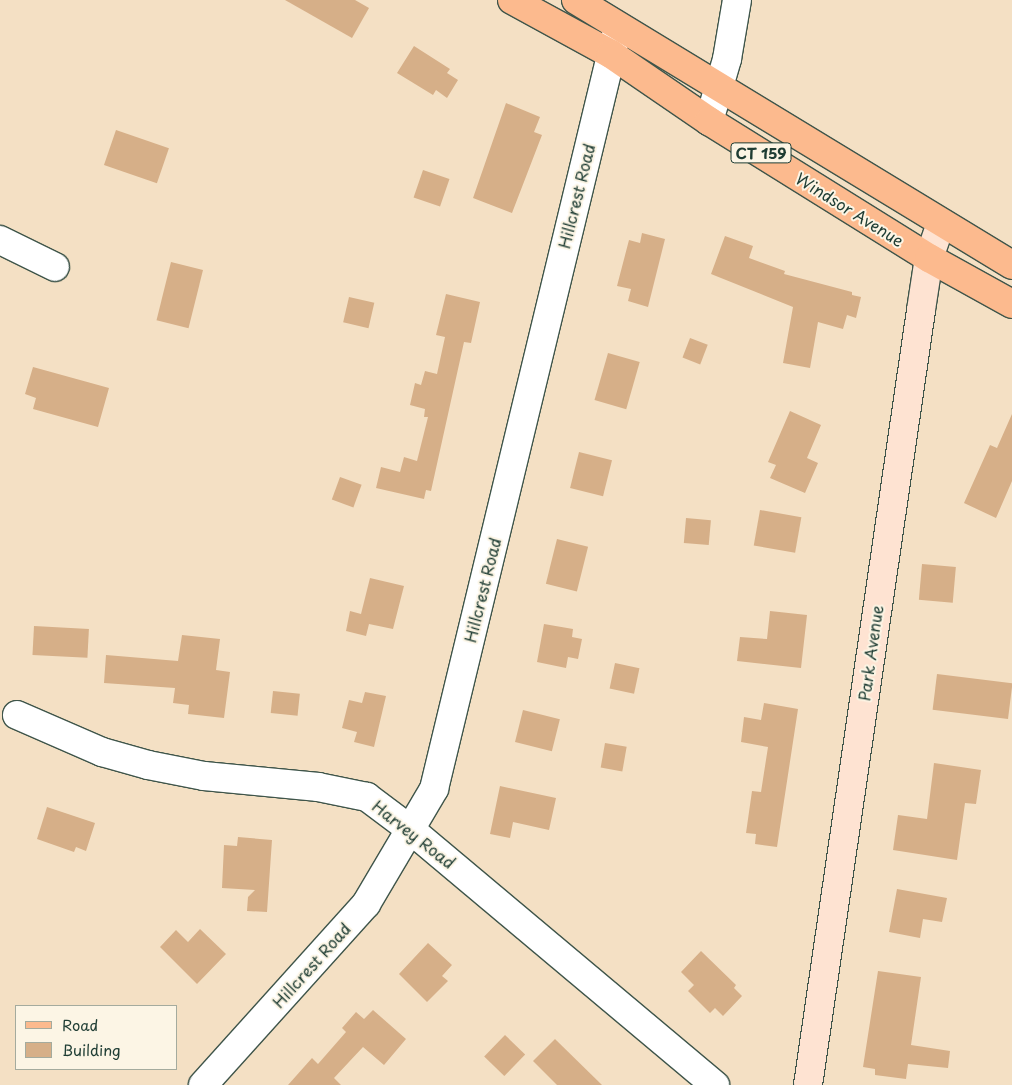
<!DOCTYPE html>
<style>
body{margin:0}
#map{position:relative;width:1012px;height:1085px;overflow:hidden;background:#f4e0c4;font-family:"Playpen Sans",sans-serif}
div>[style]{position:absolute}
[style*='--x']{left:calc(var(--x)*1px);top:calc(var(--y)*1px);width:calc(var(--w)*1px);rotate:calc(var(--a)*1deg)}
.building>*{inset:0;background:#d6af88;transform-origin:0 0}
.roads{filter:drop-shadow(1px 0 #3f554a) drop-shadow(-1px 0 #3f554a) drop-shadow(0 1px #3f554a) drop-shadow(0 -1px #3f554a)}
.street>*{height:28px;margin:-14px;padding:0 14px;transform-origin:14px;border-radius:14px;background:#fff}
.secondary>*{height:28px;margin:-14px;padding:0 14px;transform-origin:14px;border-radius:14px;background:#fee3d2}
.primary>*{height:28px;margin:-14px;padding:0 14px;transform-origin:14px;border-radius:14px;background:#fcba8e}
span{translate:-50% -50%;white-space:nowrap;text-align:center;line-height:1.15;-webkit-text-stroke:4px #fcf5e5;paint-order:stroke}
.shield-label span{padding:1px 4px;background:#fcf5e5;border:1px solid;border-radius:4px;-webkit-text-stroke-width:0}
.shield-label{font-size:15px;color:#1f3d34;font-weight:700}
.street-label{font-size:16px;color:#1f3d34}
.legend{position:absolute;left:15px;top:1005px;width:162px;height:65px;box-sizing:border-box;background:#fcf5e5;border:1px solid #a4ab9e;margin:0;padding:6px 9px;list-style:none;font-size:15px;color:#1f3d34}
.legend li{display:flex;align-items:center;gap:10px;height:25px}
.legend b{width:25px;border:1px solid #a4ab9e}
</style>
<div id="map">
<div class="building">
<i style="clip-path:polygon(285px 0,355px 0,369px 8px,352px 38px)"></i>
<i style="clip-path:polygon(414px 46px,450px 69px,447px 73px,458px 80px,447px 98px,436px 90px,433px 95px,397px 73px)"></i>
<i style="clip-path:polygon(506px 103px,540px 117px,534px 132px,542px 135px,512px 213px,473px 198px)"></i>
<i style="left:116px;top:130px;width:56px;height:37px;rotate:19deg"></i>
<i style="left:423px;top:170px;width:28px;height:29px;rotate:19deg"></i>
<i style="clip-path:polygon(642px 233px,665px 239px,648px 307px,628px 301px,631px 289px,617px 286px,629px 240px,640px 243px)"></i>
<i style="clip-path:polygon(725px 236px,753px 246px,749px 258px,785px 271px,784px 274px,852px 292px,852px 295px,861px 297px,856px 318px,847px 315px,843px 329px,818px 322px,810px 368px,783px 363px,793px 307px,711px 274px)"></i>
<i style="left:171px;top:262px;width:33px;height:60px;rotate:14deg"></i>
<i style="clip-path:polygon(446px 294px,480px 302px,471px 343px,464px 342px,431px 491px,426px 490px,424px 499px,376px 488px,381px 467px,400px 472px,404px 457px,417px 461px,428px 417px,424px 417px,425px 409px,410px 405px,415px 383px,421px 385px,425px 371px,437px 374px,445px 337px,436px 335px)"></i>
<i style="left:349px;top:297px;width:26px;height:26px;rotate:13deg"></i>
<i style="left:690px;top:338px;width:19px;height:21px;rotate:21deg"></i>
<i style="left:608px;top:353px;width:33px;height:49px;rotate:16deg"></i>
<i style="clip-path:polygon(33px 367px,109px 388px,98px 427px,33px 409px,36px 398px,25px 394px)"></i>
<i style="clip-path:polygon(790px 411px,821px 425px,807px 458px,818px 463px,805px 493px,770px 478px,776px 465px,768px 462px)"></i>
<i style="clip-path:polygon(1012px 414px,1012px 481px,996px 518px,964px 503px,990px 445px,997px 448px)"></i>
<i style="left:579px;top:452px;width:34px;height:37px;rotate:14deg"></i>
<i style="left:340px;top:477px;width:23px;height:24px;rotate:20deg"></i>
<i style="left:760px;top:510px;width:42px;height:36px;rotate:10deg"></i>
<i style="left:686px;top:518px;width:25px;height:25px;rotate:5deg"></i>
<i style="left:557px;top:539px;width:32px;height:46px;rotate:14deg"></i>
<i style="left:922px;top:564px;width:34px;height:36px;rotate:5deg"></i>
<i style="clip-path:polygon(370px 578px,404px 586px,393px 629px,369px 624px,366px 636px,346px 631px,350px 611px,361px 614px)"></i>
<i style="clip-path:polygon(770px 611px,807px 615px,801px 668px,737px 661px,740px 637px,767px 639px)"></i>
<i style="clip-path:polygon(544px 624px,573px 629px,572px 637px,582px 639px,578px 659px,568px 657px,566px 668px,537px 662px)"></i>
<i style="left:34px;top:626px;width:55px;height:29px;rotate:3deg"></i>
<i style="clip-path:polygon(182px 635px,220px 639px,216px 670px,230px 672px,224px 718px,188px 714px,189px 705px,173px 703px,175px 688px,104px 683px,106px 655px,178px 661px)"></i>
<i style="left:615px;top:663px;width:25px;height:26px;rotate:12deg"></i>
<i style="left:937px;top:674px;width:76px;height:36px;rotate:7deg"></i>
<i style="left:273px;top:691px;width:27px;height:22px;rotate:6deg"></i>
<i style="clip-path:polygon(365px 692px,386px 696px,374px 747px,354px 742px,357px 732px,342px 728px,349px 700px,362px 703px)"></i>
<i style="clip-path:polygon(764px 703px,798px 709px,777px 847px,755px 844px,756px 834px,746px 833px,752px 791px,761px 792px,768px 747px,741px 742px,744px 717px,761px 720px)"></i>
<i style="left:523px;top:710px;width:38px;height:33px;rotate:14deg"></i>
<i style="left:605px;top:743px;width:22px;height:25px;rotate:10deg"></i>
<i style="clip-path:polygon(934px 763px,981px 770px,976px 804px,965px 803px,957px 860px,893px 850px,898px 815px,927px 819px)"></i>
<i style="clip-path:polygon(500px 786px,556px 798px,549px 830px,513px 822px,510px 838px,490px 834px)"></i>
<i style="clip-path:polygon(47px 807px,95px 823px,86px 851px,76px 847px,74px 852px,37px 839px)"></i>
<i style="clip-path:polygon(238px 837px,272px 840px,267px 912px,247px 911px,248px 897px,255px 890px,222px 888px,224px 845px,237px 846px)"></i>
<i style="clip-path:polygon(897px 889px,947px 898px,942px 922px,923px 919px,920px 938px,889px 932px)"></i>
<i style="clip-path:polygon(200px 929px,226px 954px,197px 984px,160px 947px,176px 930px,188px 942px)"></i>
<i style="clip-path:polygon(428px 943px,452px 965px,442px 976px,448px 981px,427px 1002px,399px 974px)"></i>
<i style="clip-path:polygon(701px 951px,736px 985px,734px 988px,742px 996px,723px 1016px,715px 1008px,710px 1013px,688px 991px,694px 985px,681px 972px)"></i>
<i style="clip-path:polygon(878px 971px,921px 977px,911px 1045px,950px 1051px,948px 1068px,908px 1064px,906px 1079px,875px 1075px,875px 1069px,863px 1067px)"></i>
<i style="clip-path:polygon(373px 1010px,406px 1039px,384px 1065px,363px 1047px,334px 1078px,341px 1085px,288px 1085px,312px 1058px,318px 1064px,346px 1032px,342px 1028px,356px 1012px,364px 1019px)"></i>
<i style="left:505px;top:1035px;width:28px;height:30px;rotate:44deg"></i>
<i style="clip-path:polygon(555px 1039px,602px 1085px,557px 1085px,533px 1061px)"></i>
</div>
<div class="roads">
<div class="street">
<i style="--x:709;--y:121;--w:65;--a:-73.8"></i>
<i style="--x:727;--y:59;--w:60;--a:-80.4"></i>
<i style="--x:0;--y:240;--w:61;--a:26.1"></i>
<i style="--x:17;--y:715;--w:93;--a:23.5"></i>
<i style="--x:102;--y:752;--w:48;--a:15.8"></i>
<i style="--x:148;--y:765;--w:57;--a:11.1"></i>
<i style="--x:204;--y:776;--w:115;--a:5.5"></i>
<i style="--x:318;--y:787;--w:50;--a:11.5"></i>
<i style="--x:367;--y:797;--w:55;--a:36.9"></i>
<i style="--x:411;--y:830;--w:397;--a:40"></i>
<i style="--x:203;--y:1085;--w:244;--a:-48"></i>
<i style="--x:366;--y:904;--w:134;--a:-59.4"></i>
<i style="--x:434;--y:789;--w:780;--a:-76.43"></i>
</div>
<div class="secondary">
<i style="--x:808;--y:1085;--w:783;--a:-81.7"></i>
<i style="--x:921;--y:310;--w:53;--a:-81.3"></i>
<i style="--x:929;--y:258;--w:36;--a:-71"></i>
</div>
<div class="primary">
<i style="--x:512;--y:0;--w:113;--a:28.6"></i>
<i style="--x:611;--y:54;--w:119;--a:34.4"></i>
<i style="--x:709;--y:121;--w:259;--a:31.9"></i>
<i style="--x:929;--y:258;--w:95;--a:29"></i>
<i style="--x:576;--y:0;--w:510;--a:31.29"></i>
</div>
</div>
<div class="shield-label">
<span style="left:761px;top:153px">CT 159</span>
</div>
<div class="street-label">
<span style="left:576px;top:196px;rotate:-76deg">Hillcrest Road</span>
<span style="left:850px;top:209px;rotate:32deg">Windsor Avenue</span>
<span style="left:482px;top:590px;rotate:-76deg">Hillcrest Road</span>
<span style="left:870px;top:653px;rotate:-82deg">Park Avenue</span>
<span style="left:414px;top:834px;rotate:38deg">Harvey Road</span>
<span style="left:311px;top:965px;rotate:-48deg">Hillcrest Road</span>
</div>
<ul class="legend">
<li><b style="height:6px;background:#fcba8e"></b>Road</li>
<li><b style="height:14px;background:#d6af88"></b>Building</li>
</ul>
</div>
